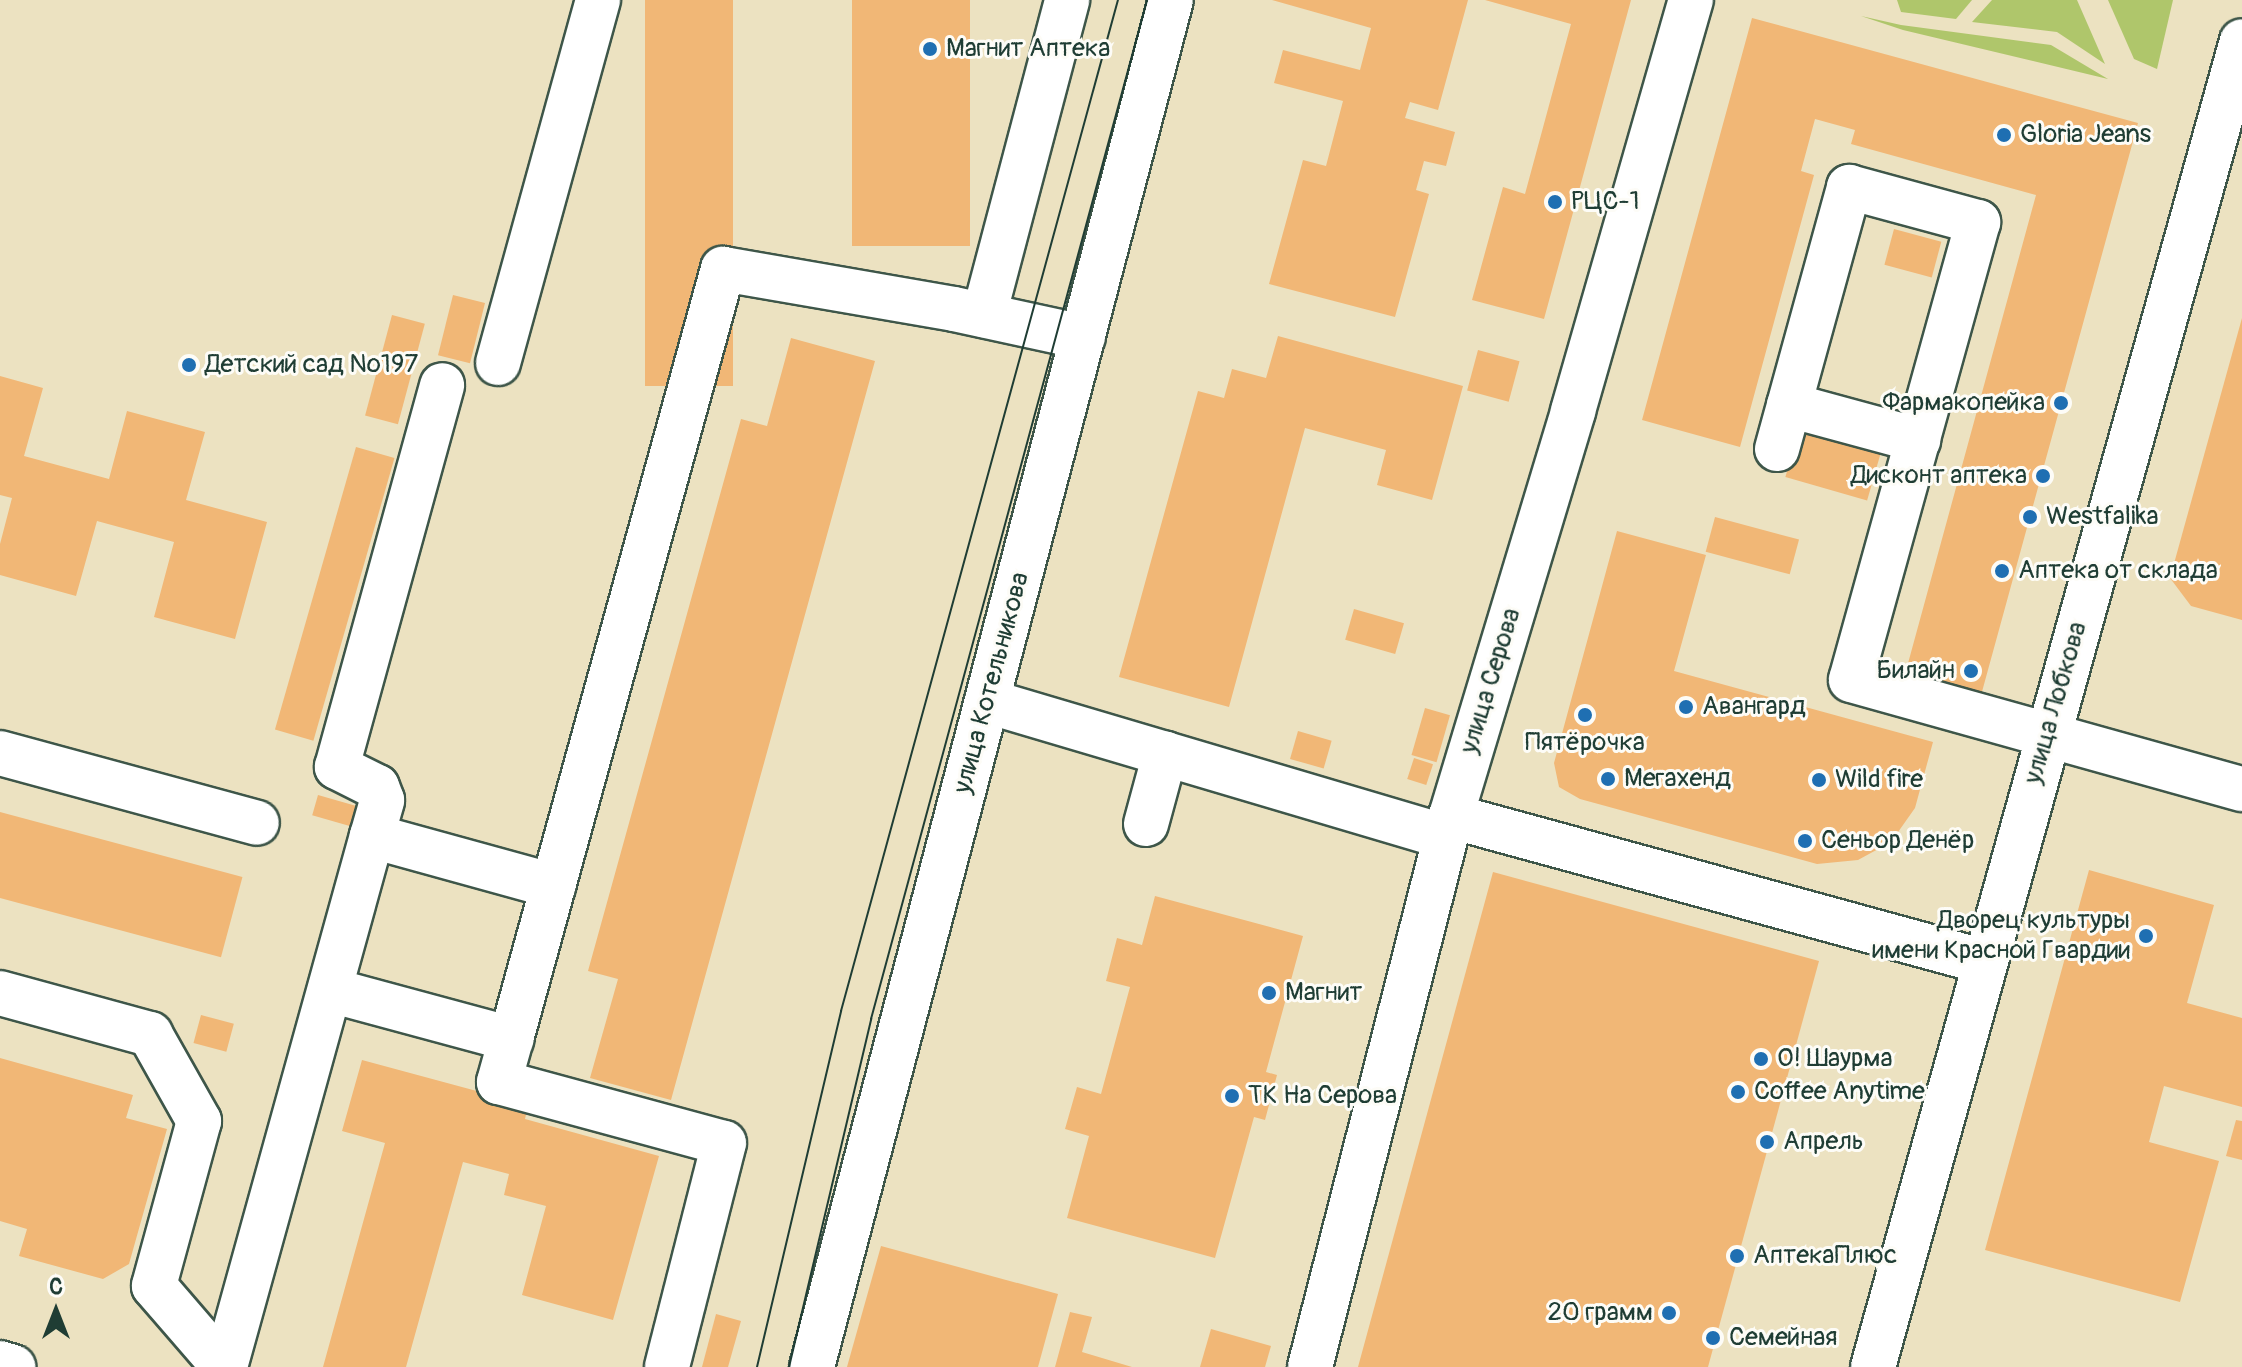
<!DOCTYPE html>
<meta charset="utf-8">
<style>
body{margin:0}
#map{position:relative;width:2242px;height:1367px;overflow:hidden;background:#ece2c1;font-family:Pangolin,sans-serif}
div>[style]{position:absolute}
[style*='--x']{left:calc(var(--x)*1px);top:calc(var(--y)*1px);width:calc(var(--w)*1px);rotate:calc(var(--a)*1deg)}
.green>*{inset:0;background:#afc66b}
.building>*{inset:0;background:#f1b776;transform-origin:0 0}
.roads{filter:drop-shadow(2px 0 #3e5649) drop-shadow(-2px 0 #3e5649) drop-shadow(0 2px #3e5649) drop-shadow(0 -2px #3e5649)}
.minor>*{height:44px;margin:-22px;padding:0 22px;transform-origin:22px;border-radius:22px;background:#fff}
.major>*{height:44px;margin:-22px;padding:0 22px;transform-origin:22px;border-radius:22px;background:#fff}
.tram>*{height:2px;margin:-1px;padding:0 1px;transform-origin:1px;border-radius:1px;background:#1f3d34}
.dots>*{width:22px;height:22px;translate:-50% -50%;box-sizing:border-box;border:4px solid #fdfcf7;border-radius:50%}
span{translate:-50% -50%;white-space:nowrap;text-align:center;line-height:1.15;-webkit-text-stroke:6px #fdfcf7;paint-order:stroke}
.poi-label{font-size:26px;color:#1f3d34}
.left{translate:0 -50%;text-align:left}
.right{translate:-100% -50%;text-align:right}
.street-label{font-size:26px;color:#1f3d34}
.north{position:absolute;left:16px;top:1271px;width:80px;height:80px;-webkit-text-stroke:6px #fdfcf7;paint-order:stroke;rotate:0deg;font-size:22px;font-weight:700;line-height:32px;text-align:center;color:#1f3d34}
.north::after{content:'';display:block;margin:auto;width:28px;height:36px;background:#1f3d34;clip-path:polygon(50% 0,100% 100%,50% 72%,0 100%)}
</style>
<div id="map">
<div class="green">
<i style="clip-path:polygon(1897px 0,1972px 0,1956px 19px,1901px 12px)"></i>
<i style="clip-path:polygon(1992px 0,2077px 0,2105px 64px,2057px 32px,1972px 22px)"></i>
<i style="clip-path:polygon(2108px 0,2173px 0,2157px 69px,2134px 59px)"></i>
<i style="clip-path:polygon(1861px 16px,1901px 25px,2051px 45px,2108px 79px,1903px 30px)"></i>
</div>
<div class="building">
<i style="left:645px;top:0;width:88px;height:386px"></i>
<i style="left:852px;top:0;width:118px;height:246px"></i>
<i style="clip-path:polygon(1272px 0,1468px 0,1438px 110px,1410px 102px,1405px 118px,1455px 132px,1446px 166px,1424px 161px,1416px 190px,1429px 194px,1395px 317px,1269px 284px,1303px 160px,1326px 166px,1343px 101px,1274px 83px,1283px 50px,1360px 70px,1371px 28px)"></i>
<i style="clip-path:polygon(1485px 0,1631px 0,1544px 319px,1472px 300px,1503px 187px,1525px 194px,1571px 24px)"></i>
<i style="clip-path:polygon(1752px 18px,2138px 123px,1980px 699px,1904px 678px,2036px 195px,1851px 144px,1855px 130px,1815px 119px,1801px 171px,1814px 175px,1740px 447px,1642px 420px)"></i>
<i style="left:1894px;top:229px;width:49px;height:37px;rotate:15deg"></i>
<i style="left:453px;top:295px;width:33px;height:62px;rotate:14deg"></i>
<i style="left:392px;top:315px;width:34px;height:104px;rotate:15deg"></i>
<i style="clip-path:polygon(2242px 318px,2242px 620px,2191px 606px,2170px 578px)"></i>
<i style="clip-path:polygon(1278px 336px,1463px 386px,1432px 500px,1377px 485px,1386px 450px,1305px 428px,1229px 707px,1119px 677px,1198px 391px,1224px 398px,1232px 369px,1266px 378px)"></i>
<i style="clip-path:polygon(791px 338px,875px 361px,671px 1100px,590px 1078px,618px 979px,588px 971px,741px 419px,767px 426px)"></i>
<i style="left:1478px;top:350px;width:43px;height:42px;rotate:15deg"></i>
<i style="clip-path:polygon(0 376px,43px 388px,24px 456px,109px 479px,127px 411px,205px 432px,186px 500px,267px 522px,235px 639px,154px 617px,174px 542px,97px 521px,76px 596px,0 575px,0 544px,12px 498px,0 495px)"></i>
<i style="left:1800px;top:426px;width:85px;height:53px;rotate:16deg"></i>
<i style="left:356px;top:447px;width:40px;height:294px;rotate:16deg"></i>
<i style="left:1715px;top:517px;width:87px;height:36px;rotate:15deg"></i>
<i style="clip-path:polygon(1617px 531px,1706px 555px,1674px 671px,1933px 742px,1915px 808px,1891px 842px,1858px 860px,1817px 864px,1580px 799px,1559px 787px,1554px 763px)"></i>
<i style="left:1354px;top:609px;width:52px;height:32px;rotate:16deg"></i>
<i style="left:1425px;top:708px;width:26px;height:49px;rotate:16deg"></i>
<i style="left:1298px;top:731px;width:35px;height:29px;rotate:16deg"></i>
<i style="left:1414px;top:758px;width:20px;height:22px;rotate:18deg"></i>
<i style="left:318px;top:795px;width:48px;height:21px;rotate:16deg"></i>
<i style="left:0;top:812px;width:251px;height:83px;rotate:15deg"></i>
<i style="clip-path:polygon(2089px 870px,2214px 905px,2187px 1003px,2242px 1018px,2242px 1107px,2164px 1086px,2149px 1142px,2219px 1161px,2180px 1302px,1985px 1250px)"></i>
<i style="clip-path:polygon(1493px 872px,1819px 961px,1708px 1367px,1358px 1367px)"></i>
<i style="clip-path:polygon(1155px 896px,1303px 936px,1266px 1072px,1277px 1075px,1265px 1120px,1254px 1117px,1215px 1258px,1067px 1218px,1089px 1136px,1065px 1129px,1077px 1087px,1101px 1094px,1130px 987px,1106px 981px,1117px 938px,1142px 945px)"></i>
<i style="left:201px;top:1015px;width:34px;height:29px;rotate:15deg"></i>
<i style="clip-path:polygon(0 1058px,133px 1095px,126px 1118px,167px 1129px,129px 1264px,103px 1279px,19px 1256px,27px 1229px,0 1221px)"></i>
<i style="clip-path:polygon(362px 1060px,528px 1105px,525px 1119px,659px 1156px,613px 1320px,522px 1295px,546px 1206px,504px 1195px,509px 1174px,463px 1162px,406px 1367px,323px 1367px,385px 1143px,342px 1131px)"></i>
<i style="clip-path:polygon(2236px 1120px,2242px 1121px,2242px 1160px,2226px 1156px)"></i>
<i style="clip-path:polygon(881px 1246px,1058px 1294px,1038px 1367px,847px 1367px)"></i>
<i style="clip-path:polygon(1070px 1312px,1092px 1317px,1082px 1352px,1132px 1367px,1055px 1367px)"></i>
<i style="clip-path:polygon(716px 1314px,741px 1321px,728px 1367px,702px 1367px)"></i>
<i style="clip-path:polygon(1211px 1329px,1271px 1346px,1265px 1367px,1200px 1367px)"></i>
</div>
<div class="roads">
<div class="minor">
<i style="--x:984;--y:315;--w:326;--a:-75.2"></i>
<i style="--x:498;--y:363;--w:377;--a:-74.6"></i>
<i style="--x:1789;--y:405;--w:134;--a:15.2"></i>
<i style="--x:1777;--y:449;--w:272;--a:-74.6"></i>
<i style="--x:1849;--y:187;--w:134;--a:15.2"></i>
<i style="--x:1978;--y:222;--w:475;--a:105.5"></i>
<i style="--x:1851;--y:680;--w:406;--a:15.6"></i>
<i style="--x:987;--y:701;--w:478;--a:16.5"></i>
<i style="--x:0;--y:753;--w:266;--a:15.2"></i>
<i style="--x:1451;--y:816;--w:554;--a:15.29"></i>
<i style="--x:1146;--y:824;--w:73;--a:-74.8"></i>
<i style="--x:372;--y:836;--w:37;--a:-74"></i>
<i style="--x:382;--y:800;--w:14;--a:-111"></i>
<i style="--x:377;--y:787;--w:45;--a:-153.4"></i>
<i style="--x:337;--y:767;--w:396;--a:-74.6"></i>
<i style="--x:330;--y:990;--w:188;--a:15.1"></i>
<i style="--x:511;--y:1039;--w:799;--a:-74.61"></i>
<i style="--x:723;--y:269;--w:234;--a:9.8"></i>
<i style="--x:954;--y:309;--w:132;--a:12.2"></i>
<i style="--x:0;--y:993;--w:156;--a:15.3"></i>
<i style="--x:150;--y:1034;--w:100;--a:60.6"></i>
<i style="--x:199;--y:1121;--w:171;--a:105.3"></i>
<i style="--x:154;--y:1286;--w:107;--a:49.2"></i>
<i style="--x:511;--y:1039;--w:45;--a:105.6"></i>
<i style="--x:499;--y:1082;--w:233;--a:15.2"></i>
<i style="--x:724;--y:1143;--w:231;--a:104.3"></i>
<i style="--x:0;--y:1363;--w:14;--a:17"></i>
<i style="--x:225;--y:1367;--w:551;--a:-74.53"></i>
<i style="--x:372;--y:836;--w:188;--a:15.4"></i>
<i style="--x:812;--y:1367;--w:1413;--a:-75.29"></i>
<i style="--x:1310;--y:1367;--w:569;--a:-75.65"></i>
<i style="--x:1451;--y:816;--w:423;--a:-73.2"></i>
<i style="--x:1573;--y:411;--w:428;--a:-74"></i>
</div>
<div class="major">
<i style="--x:1873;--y:1367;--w:1376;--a:-74.45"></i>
</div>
</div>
<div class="tram">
<i style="--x:757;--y:1367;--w:366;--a:-76.7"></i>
<i style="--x:841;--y:1011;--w:1048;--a:-74.68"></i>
<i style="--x:789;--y:1367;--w:358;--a:-76.7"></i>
<i style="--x:871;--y:1019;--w:1056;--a:-74.84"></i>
</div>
<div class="dots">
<i style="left:930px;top:49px;background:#1f6fb2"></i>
<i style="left:2004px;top:135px;background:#1f6fb2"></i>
<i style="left:1555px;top:202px;background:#1f6fb2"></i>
<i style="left:189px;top:365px;background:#1f6fb2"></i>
<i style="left:2061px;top:403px;background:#1f6fb2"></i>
<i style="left:2043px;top:476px;background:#1f6fb2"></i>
<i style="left:2030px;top:517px;background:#1f6fb2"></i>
<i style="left:2002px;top:571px;background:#1f6fb2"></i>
<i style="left:1971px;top:671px;background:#1f6fb2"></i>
<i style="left:1686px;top:707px;background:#1f6fb2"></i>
<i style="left:1585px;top:715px;background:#1f6fb2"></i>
<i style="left:1608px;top:779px;background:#1f6fb2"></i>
<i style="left:1819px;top:780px;background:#1f6fb2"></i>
<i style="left:1805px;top:841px;background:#1f6fb2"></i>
<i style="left:2146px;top:936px;background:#1f6fb2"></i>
<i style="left:1269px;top:993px;background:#1f6fb2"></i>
<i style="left:1761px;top:1059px;background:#1f6fb2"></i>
<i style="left:1738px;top:1092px;background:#1f6fb2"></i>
<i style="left:1232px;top:1096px;background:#1f6fb2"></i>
<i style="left:1767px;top:1142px;background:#1f6fb2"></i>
<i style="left:1737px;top:1256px;background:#1f6fb2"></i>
<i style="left:1669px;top:1313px;background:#1f6fb2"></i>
<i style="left:1713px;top:1338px;background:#1f6fb2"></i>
</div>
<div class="poi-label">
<span class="left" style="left:946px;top:49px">Магнит Аптека</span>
<span class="left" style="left:2020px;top:135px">Gloria Jeans</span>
<span class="left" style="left:1571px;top:202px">РЦС-1</span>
<span class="left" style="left:205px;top:365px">Детский сад №197</span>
<span class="right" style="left:2045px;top:403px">Фармакопейка</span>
<span class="right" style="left:2027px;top:476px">Дисконт аптека</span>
<span class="left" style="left:2046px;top:517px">Westfalika</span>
<span class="left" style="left:2018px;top:571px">Аптека от склада</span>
<span class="right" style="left:1955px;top:671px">Билайн</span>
<span class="left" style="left:1702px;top:707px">Авангард</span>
<span style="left:1585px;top:743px">Пятёрочка</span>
<span class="left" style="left:1624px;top:779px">Мегахенд</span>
<span class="left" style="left:1835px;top:780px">Wild fire</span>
<span class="left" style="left:1821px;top:841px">Сеньор Денёр</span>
<span class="right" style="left:2130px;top:936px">Дворец культуры<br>имени Красной Гвардии</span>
<span class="left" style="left:1285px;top:993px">Магнит</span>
<span class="left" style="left:1777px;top:1059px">О! Шаурма</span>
<span class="left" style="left:1754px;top:1092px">Coffee Anytime</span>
<span class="left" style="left:1248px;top:1096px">ТК На Серова</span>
<span class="left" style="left:1783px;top:1142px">Апрель</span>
<span class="left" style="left:1753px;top:1256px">АптекаПлюс</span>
<span class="right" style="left:1653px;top:1313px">20 грамм</span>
<span class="left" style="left:1729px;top:1338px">Семейная</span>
</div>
<div class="street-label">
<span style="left:1491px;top:681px;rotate:-73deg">улица Серова</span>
<span style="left:992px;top:683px;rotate:-75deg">улица Котельникова</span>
<span style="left:2056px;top:703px;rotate:-74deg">улица Лобкова</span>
</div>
<div class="north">С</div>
</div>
